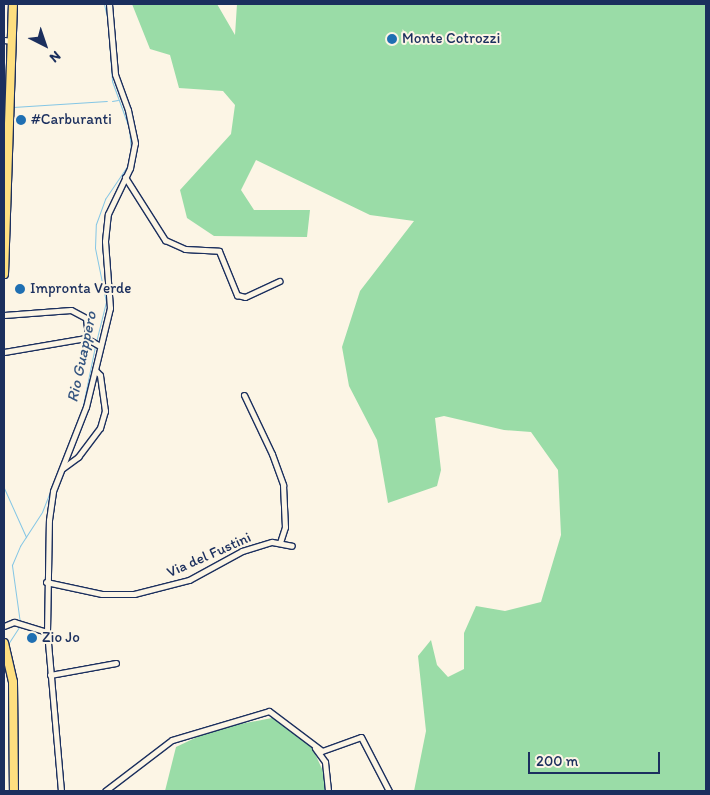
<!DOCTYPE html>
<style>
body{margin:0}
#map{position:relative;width:710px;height:795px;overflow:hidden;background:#fcf5e5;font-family:Itim,sans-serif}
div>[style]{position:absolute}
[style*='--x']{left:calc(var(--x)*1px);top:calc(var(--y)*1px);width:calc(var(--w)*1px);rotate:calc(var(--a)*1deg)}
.green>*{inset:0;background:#9adca7}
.stream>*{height:1px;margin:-0.5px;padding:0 0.5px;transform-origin:0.5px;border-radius:0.5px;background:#84c6e5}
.roads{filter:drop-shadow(1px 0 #1b2f5e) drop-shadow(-1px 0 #1b2f5e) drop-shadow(0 1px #1b2f5e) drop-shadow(0 -1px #1b2f5e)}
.street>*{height:5px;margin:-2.5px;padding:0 2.5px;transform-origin:2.5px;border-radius:2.5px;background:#fcf5e5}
.primary>*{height:8px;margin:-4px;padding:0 4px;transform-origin:4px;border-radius:4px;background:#fedf80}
.dots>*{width:14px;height:14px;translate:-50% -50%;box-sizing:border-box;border:2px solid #fcf5e5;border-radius:50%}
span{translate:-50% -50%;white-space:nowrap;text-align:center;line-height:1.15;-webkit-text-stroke:4px #fcf5e5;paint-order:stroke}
.poi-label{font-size:15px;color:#1b2f5e}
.left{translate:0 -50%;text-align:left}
.street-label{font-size:15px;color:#1b2f5e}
.water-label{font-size:16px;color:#355580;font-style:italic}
.frame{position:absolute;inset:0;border:5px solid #1b2f5e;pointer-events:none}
.north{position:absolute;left:20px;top:20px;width:50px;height:50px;-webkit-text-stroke:4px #fcf5e5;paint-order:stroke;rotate:139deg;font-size:14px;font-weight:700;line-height:20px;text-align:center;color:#1b2f5e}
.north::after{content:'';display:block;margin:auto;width:18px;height:22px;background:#1b2f5e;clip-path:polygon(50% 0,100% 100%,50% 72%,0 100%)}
.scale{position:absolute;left:528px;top:752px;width:132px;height:22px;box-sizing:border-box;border:2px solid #1b2f5e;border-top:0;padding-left:6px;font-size:15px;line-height:18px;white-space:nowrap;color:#1b2f5e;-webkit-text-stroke:4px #fcf5e5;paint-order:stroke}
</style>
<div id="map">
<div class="green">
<i style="clip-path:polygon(132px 4px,217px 4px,235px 35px,237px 4px,706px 4px,706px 791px,414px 791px,426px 731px,418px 656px,431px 640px,437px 665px,448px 677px,464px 669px,464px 633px,476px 606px,505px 611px,541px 602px,561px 535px,558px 470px,531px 432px,504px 430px,444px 416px,435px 418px,441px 470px,437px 486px,388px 503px,377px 440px,349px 386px,342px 347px,360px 291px,414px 221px,370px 215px,256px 160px,241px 190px,254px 210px,310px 210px,307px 237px,214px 236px,187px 218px,180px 190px,231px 134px,235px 105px,223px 91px,179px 88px,170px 55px,150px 49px)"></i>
<i style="clip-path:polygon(277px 717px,307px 736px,327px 780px,328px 791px,165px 791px,176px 747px,214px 729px)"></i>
</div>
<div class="stream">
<i style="--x:104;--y:4;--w:18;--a:77"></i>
<i style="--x:108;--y:26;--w:55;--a:85.8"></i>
<i style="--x:112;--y:81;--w:50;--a:70.1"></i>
<i style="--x:129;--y:128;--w:23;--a:85"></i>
<i style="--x:112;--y:101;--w:6;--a:-9"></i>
<i style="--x:13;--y:107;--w:94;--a:-3.7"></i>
<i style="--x:96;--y:342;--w:41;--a:-76"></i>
<i style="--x:106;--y:302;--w:55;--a:-101.5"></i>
<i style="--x:95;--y:248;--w:24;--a:-88"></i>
<i style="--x:96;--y:224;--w:27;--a:-70"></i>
<i style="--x:105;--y:199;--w:41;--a:-55.9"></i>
<i style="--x:82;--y:410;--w:65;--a:-78.5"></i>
<i style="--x:4;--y:488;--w:54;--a:65.8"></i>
<i style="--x:20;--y:623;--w:59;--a:-97.9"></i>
<i style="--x:12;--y:565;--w:21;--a:-67"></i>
<i style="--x:20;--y:546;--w:40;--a:-57.1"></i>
<i style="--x:42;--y:512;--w:41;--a:-68.5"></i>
<i style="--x:8;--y:644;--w:20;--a:-57"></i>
</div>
<div class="roads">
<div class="street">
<i style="--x:4;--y:40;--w:8;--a:7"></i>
<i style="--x:125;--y:177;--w:75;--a:57.6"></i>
<i style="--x:165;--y:240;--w:22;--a:24"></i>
<i style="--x:185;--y:249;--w:34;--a:3"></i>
<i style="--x:219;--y:251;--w:48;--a:67.8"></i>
<i style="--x:237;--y:295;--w:8;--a:14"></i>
<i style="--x:245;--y:297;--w:38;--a:-25"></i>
<i style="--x:4;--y:315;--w:67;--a:-4.3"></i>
<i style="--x:71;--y:310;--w:17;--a:28"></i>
<i style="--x:86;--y:318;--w:20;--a:84"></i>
<i style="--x:4;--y:352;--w:83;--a:-9.7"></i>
<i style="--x:86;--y:338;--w:16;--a:30"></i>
<i style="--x:244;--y:395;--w:65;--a:64.6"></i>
<i style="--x:272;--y:454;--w:33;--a:70"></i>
<i style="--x:283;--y:485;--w:42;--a:87.3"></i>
<i style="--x:285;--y:527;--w:16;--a:108"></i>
<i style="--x:63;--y:468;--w:19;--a:-36"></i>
<i style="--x:78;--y:457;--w:36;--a:-53"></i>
<i style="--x:100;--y:428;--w:18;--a:-74"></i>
<i style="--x:105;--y:411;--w:36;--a:-98"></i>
<i style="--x:100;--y:375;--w:7;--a:-135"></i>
<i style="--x:46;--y:582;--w:57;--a:12.1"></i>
<i style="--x:102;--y:594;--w:32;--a:0"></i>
<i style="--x:134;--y:594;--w:57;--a:-14.3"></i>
<i style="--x:189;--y:580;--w:60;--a:-28.7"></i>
<i style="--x:242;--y:551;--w:31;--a:-17"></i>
<i style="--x:272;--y:542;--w:20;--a:11"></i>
<i style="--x:4;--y:626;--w:11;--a:-22"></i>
<i style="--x:14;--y:622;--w:34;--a:17"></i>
<i style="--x:50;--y:675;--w:67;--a:-10.3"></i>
<i style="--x:315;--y:748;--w:17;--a:54"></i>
<i style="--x:325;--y:762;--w:29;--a:84"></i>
<i style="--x:61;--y:791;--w:160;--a:-95"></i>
<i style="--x:47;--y:632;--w:112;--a:-89"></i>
<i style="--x:49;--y:520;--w:29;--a:-82"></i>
<i style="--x:53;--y:491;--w:90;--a:-68.6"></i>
<i style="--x:86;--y:407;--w:102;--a:-76.4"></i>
<i style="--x:110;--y:308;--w:67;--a:-94.3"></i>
<i style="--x:105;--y:241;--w:27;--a:-84"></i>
<i style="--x:108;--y:214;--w:51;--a:-64.4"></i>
<i style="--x:130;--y:168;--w:25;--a:-79"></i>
<i style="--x:135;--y:143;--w:34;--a:-102"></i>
<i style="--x:128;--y:110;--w:38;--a:-110"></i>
<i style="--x:115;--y:74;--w:70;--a:-94.9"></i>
<i style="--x:105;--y:791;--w:84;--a:-37.3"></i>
<i style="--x:172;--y:740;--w:101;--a:-16.6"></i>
<i style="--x:269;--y:711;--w:66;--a:37"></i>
<i style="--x:322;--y:751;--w:41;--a:-19.7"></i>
<i style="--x:361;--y:737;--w:61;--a:62.6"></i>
</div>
<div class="primary">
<i style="--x:4;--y:274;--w:270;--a:-88.1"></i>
<i style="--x:4;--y:643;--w:40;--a:77"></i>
<i style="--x:13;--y:682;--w:109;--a:89.5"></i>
</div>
</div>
<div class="dots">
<i style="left:392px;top:39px;background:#1f6fb2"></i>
<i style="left:21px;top:120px;background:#1f6fb2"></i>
<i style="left:20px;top:289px;background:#1f6fb2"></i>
<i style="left:32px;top:638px;background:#1f6fb2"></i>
</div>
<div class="poi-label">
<span class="left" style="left:402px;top:39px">Monte Cotrozzi</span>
<span class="left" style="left:31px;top:120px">#Carburanti</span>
<span class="left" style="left:30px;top:289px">Impronta Verde</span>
<span class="left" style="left:42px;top:638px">Zio Jo</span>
</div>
<div class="street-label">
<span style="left:209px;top:555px;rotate:-24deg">Via del Fustini</span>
</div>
<div class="water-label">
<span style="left:82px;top:357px;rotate:-78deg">Rio Guappero</span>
</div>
<div class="frame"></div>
<div class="north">N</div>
<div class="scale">200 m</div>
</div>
